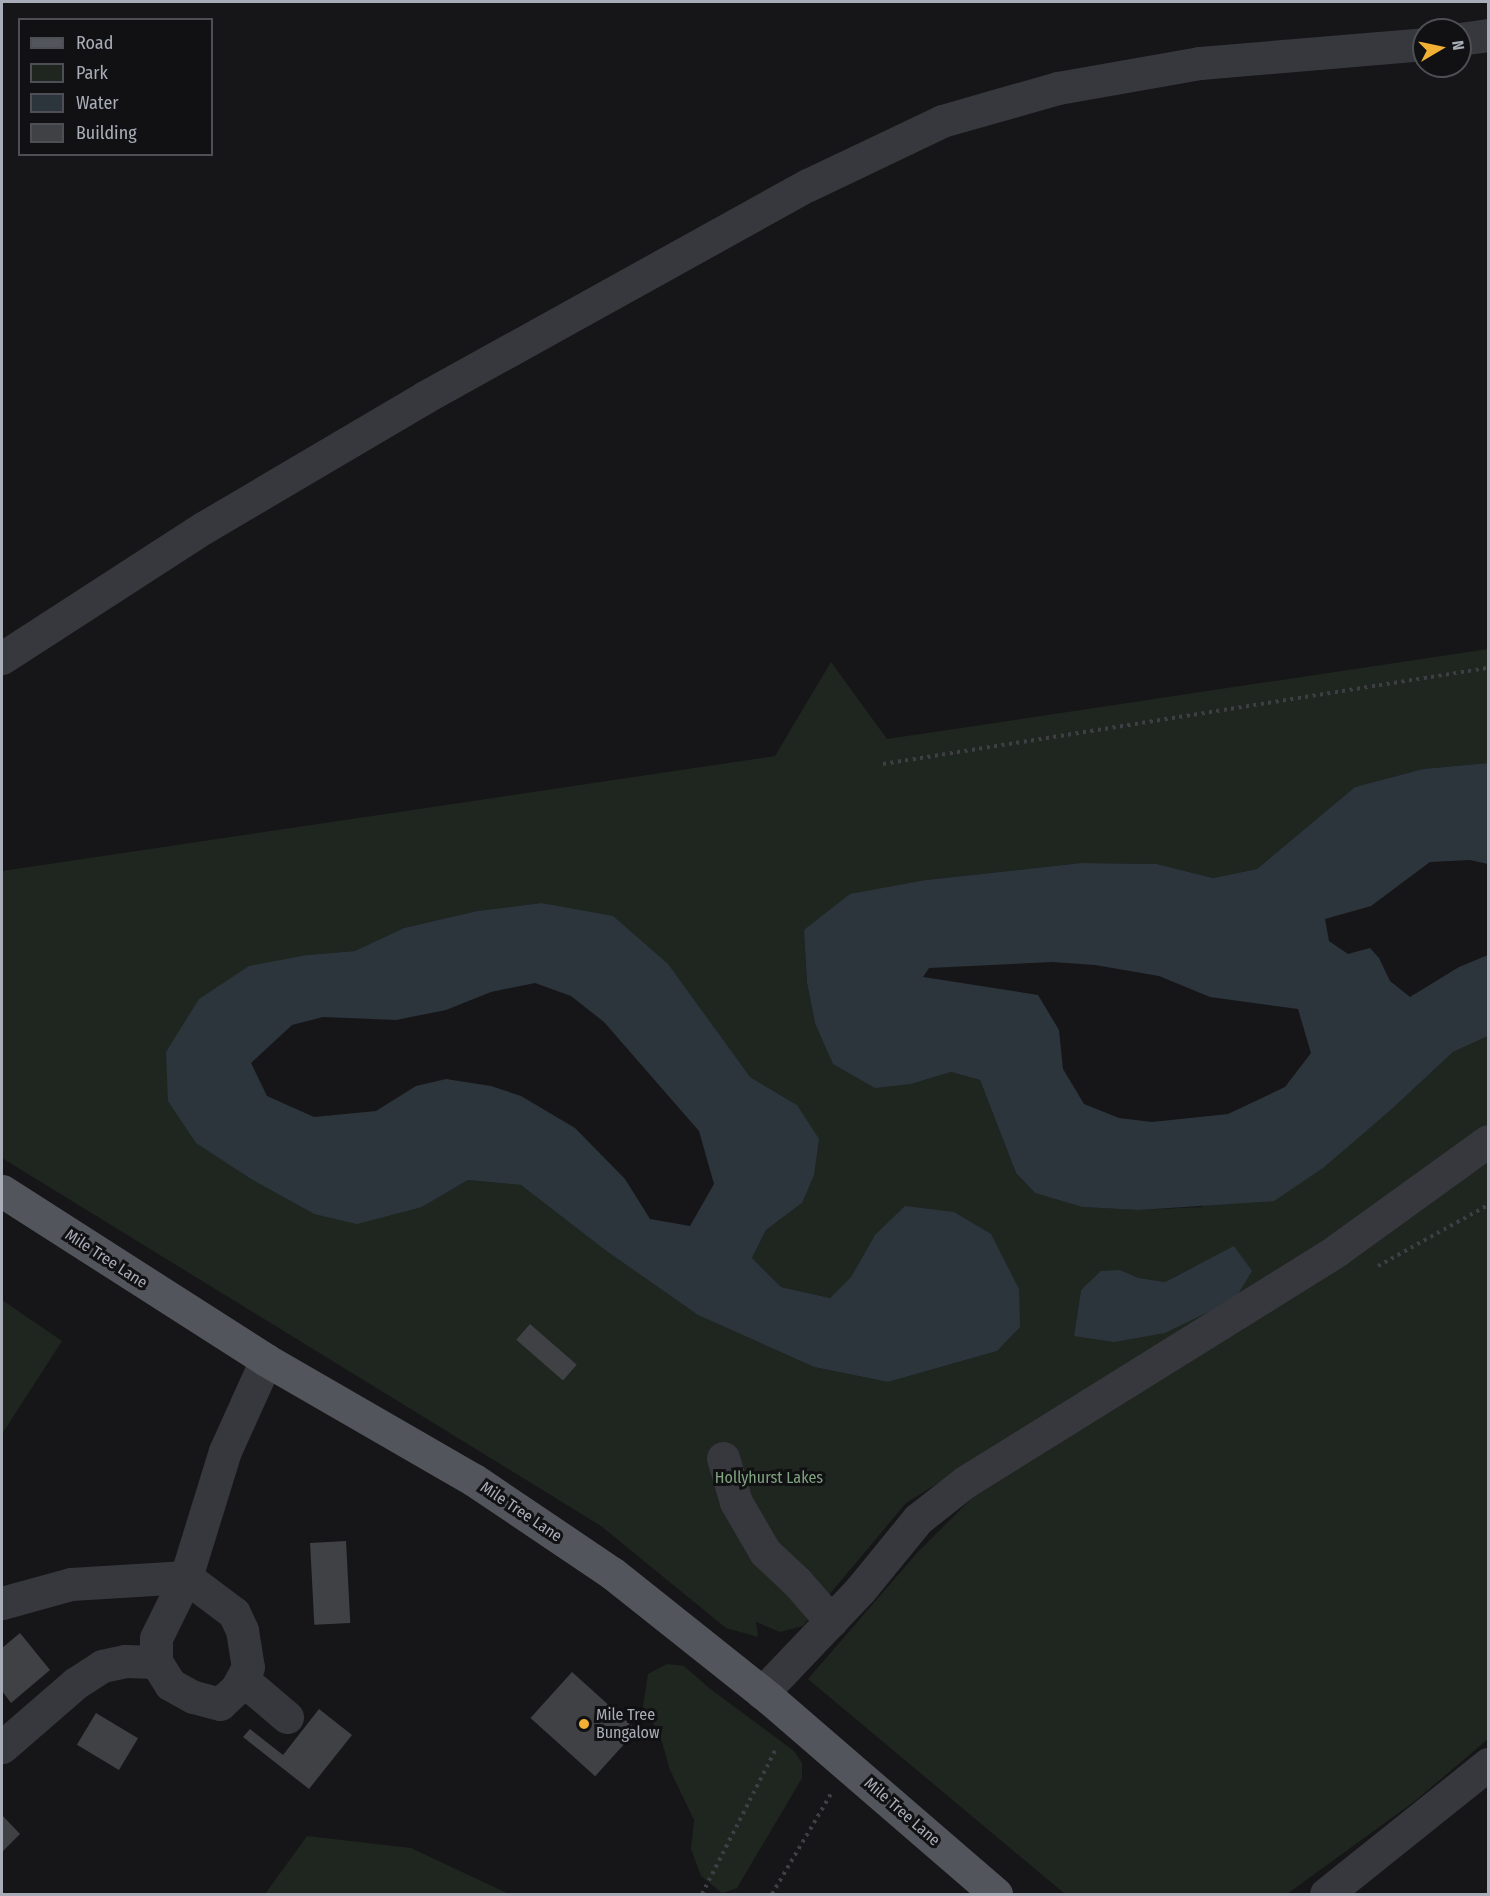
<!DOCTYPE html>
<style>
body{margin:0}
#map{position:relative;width:1490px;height:1896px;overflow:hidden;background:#161618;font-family:"Fira Sans Condensed",sans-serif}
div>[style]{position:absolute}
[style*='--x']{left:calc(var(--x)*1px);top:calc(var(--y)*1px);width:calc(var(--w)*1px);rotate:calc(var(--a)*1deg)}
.green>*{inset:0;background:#1e261f}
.water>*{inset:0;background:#2c353c}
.building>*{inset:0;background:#404145;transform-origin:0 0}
.path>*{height:4px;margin-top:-2px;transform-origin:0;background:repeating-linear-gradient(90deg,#3d3f44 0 3px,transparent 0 7.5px)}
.minor>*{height:33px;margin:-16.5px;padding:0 16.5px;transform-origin:16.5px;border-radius:16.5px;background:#37383d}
.major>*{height:33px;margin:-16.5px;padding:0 16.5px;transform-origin:16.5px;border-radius:16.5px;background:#53555c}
.dots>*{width:16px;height:16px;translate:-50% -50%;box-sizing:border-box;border:3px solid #111113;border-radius:50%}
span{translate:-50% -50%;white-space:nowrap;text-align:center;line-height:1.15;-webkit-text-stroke:6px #111113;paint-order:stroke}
.street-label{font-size:16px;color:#a8adb8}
.park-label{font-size:16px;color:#7fa381}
.poi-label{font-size:16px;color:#a8adb8}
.left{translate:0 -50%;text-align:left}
.frame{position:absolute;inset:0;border:3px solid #a8adb8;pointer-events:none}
.legend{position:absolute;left:18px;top:18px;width:195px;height:138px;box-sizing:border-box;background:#111113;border:2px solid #4d4f55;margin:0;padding:8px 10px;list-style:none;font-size:18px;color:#a8adb8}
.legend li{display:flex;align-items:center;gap:12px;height:30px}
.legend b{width:30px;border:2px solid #4d4f55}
.north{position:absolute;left:1412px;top:18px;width:60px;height:60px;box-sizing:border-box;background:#111113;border:2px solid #4d4f55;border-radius:50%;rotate:81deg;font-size:16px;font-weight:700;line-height:24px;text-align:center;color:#a8adb8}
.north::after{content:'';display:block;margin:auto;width:21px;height:27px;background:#f2b134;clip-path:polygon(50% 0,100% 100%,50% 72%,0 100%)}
</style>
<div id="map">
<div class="green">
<i style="clip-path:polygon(evenodd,1488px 649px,1488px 763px,1423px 769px,1355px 787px,1257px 869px,1213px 878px,1157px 864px,1081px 863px,926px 880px,804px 930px,807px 983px,815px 1023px,911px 1084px,951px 1072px,980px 1080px,1016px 1173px,1035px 1193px,1082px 1207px,1139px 1210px,1201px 1207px,1394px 1107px,1453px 1052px,1488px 1036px,1488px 1127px,1331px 1239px,906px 1503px,803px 1626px,780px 1632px,756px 1622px,758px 1637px,726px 1628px,601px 1526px,2px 1158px,2px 871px,775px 756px,831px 662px,887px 739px,1488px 649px,541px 903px,715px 1031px,750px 1077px,797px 1105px,802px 1203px,766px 1230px,752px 1258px,781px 1287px,830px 1298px,851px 1277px,875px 1235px,997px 1351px,888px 1382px,814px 1367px,698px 1315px,605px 1250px,521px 1185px,468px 1180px,422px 1207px,314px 1214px,251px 1179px,196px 1142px,307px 955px,356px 951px,404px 928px,477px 911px,541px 903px,1488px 649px,1198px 1264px,1074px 1336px,1081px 1290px,1120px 1270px,1139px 1278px,1165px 1282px,1198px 1264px)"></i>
<i style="clip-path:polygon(1488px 1157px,1488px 1739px,1415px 1801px,1287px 1894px,1065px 1894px,808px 1679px,917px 1553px,974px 1496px,1313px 1281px)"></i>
<i style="clip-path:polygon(2px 1300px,62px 1341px,2px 1434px)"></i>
<i style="clip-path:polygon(667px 1664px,684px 1666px,709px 1688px,794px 1751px,802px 1763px,802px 1778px,737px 1888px,722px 1893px,701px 1876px,691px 1849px,694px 1820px,670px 1770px,660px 1735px,643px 1707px,648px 1674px)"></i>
<i style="clip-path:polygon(307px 1836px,411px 1848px,509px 1894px,265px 1894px)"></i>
</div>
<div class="water">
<i style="clip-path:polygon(evenodd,1488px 763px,1488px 864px,1470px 860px,1430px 862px,1371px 906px,1325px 919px,1329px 941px,1348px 954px,1370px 948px,1379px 958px,1390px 981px,1410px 997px,1459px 967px,1488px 955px,1488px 1036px,1453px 1052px,1394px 1107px,1323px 1168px,1274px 1201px,1139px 1210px,1082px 1207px,1035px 1193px,1016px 1173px,980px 1080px,951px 1072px,911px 1084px,875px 1088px,833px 1064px,815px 1023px,807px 983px,804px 930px,850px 894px,926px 880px,1081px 863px,1157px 864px,1213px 878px,1257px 869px,1355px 787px,1423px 769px,1488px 763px,1052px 962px,1095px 965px,1159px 976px,1210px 997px,1298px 1009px,1311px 1053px,1285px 1087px,1228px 1114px,1152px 1122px,1119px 1118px,1084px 1104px,1063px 1069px,1059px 1030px,1038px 995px,923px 977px,929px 968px,1052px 962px)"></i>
<i style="clip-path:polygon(evenodd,541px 903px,613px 916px,668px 964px,750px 1077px,797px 1105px,819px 1139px,814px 1175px,802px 1203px,766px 1230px,752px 1258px,781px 1287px,830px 1298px,851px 1277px,875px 1235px,905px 1206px,954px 1212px,991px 1234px,1019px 1289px,1020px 1327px,997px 1351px,888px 1382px,814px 1367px,698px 1315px,605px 1250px,521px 1185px,468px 1180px,422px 1207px,357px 1224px,314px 1214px,251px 1179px,196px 1143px,168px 1101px,166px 1052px,199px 999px,249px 966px,307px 955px,355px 951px,404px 928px,477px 911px,541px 903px,535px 983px,571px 996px,604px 1022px,699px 1131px,714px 1184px,690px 1226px,650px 1219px,625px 1179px,575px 1128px,521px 1096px,491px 1086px,446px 1079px,416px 1086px,376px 1111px,314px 1117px,267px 1096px,251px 1063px,292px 1025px,323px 1017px,396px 1020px,446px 1010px,491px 992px,535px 983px)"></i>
<i style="clip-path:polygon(1234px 1246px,1252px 1271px,1235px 1299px,1165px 1333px,1114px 1342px,1074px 1336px,1081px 1290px,1101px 1271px,1120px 1270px,1139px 1278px,1165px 1282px)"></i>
</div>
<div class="building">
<i style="left:530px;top:1324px;width:62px;height:21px;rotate:41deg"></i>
<i style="left:346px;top:1541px;width:82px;height:36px;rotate:87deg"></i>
<i style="clip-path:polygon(20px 1633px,50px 1670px,11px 1703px,2px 1691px,2px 1648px)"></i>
<i style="left:572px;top:1672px;width:87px;height:62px;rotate:42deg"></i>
<i style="clip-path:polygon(319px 1709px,352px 1735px,309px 1789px,243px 1737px,250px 1729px,283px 1755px)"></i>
<i style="left:96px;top:1713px;width:49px;height:37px;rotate:31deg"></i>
<i style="clip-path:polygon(2px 1815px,20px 1834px,2px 1852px)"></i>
</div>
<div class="path">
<i style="--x:883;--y:764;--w:613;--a:-9.02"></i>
<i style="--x:1378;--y:1266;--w:126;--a:-29"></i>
<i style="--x:702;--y:1894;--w:163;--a:-63"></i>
<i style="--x:772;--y:1894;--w:116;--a:-59.5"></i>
</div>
<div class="minor">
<i style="--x:1460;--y:39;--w:28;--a:-8"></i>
<i style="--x:2;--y:658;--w:239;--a:-32.9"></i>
<i style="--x:203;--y:528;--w:258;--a:-30.5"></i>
<i style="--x:425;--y:397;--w:438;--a:-29"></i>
<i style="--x:808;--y:185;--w:148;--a:-25.5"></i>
<i style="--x:942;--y:121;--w:121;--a:-15.9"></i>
<i style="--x:1058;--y:88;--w:144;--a:-10"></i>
<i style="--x:1200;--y:63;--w:225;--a:-4.8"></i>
<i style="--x:723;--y:1458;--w:46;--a:73.5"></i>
<i style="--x:736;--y:1502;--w:58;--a:59.9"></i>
<i style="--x:765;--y:1552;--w:44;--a:43.2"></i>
<i style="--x:797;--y:1582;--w:52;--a:48.9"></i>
<i style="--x:186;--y:1577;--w:60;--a:36.9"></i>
<i style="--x:234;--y:1613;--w:19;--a:65"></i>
<i style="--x:242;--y:1630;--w:37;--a:81"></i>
<i style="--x:248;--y:1667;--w:24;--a:118"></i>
<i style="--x:237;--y:1688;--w:23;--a:137"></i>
<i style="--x:220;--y:1704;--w:28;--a:-165"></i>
<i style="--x:193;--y:1697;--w:26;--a:-151"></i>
<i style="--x:170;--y:1684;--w:26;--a:-122"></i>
<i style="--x:156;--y:1662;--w:24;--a:-90"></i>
<i style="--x:156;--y:1638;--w:68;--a:-63.8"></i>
<i style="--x:2;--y:1603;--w:72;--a:-15.4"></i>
<i style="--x:71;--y:1584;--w:115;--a:-3.5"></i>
<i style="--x:186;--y:1577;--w:132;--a:-72.8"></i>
<i style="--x:225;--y:1451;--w:100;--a:-65.7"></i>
<i style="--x:242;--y:1679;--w:59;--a:40.2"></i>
<i style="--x:762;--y:1693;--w:142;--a:-46.4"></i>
<i style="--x:860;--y:1590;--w:92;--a:-50.8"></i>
<i style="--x:918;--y:1519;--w:60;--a:-38.2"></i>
<i style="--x:965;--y:1482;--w:438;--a:-31.9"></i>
<i style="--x:1337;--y:1250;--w:186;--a:-35.8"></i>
<i style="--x:2;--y:1747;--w:98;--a:-40.9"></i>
<i style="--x:76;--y:1683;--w:31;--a:-33"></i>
<i style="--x:102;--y:1666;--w:24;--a:-12"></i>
<i style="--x:125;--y:1661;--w:31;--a:2"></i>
<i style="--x:1326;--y:1894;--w:208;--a:-38.7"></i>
</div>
<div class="major">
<i style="--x:2;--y:1191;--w:313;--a:32.6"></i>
<i style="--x:266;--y:1360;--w:240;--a:30"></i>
<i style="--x:474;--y:1480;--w:166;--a:34"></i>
<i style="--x:612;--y:1573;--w:201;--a:38.5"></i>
<i style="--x:769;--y:1698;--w:300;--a:40.8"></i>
</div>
<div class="dots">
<i style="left:584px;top:1724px;background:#f2b134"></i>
</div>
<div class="street-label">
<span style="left:106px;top:1259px;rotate:33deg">Mile Tree Lane</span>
<span style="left:521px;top:1512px;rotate:34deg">Mile Tree Lane</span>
<span style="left:902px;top:1812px;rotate:41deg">Mile Tree Lane</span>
</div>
<div class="park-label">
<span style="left:769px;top:1478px">Hollyhurst Lakes</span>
</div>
<div class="poi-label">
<span class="left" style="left:596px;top:1724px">Mile Tree<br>Bungalow</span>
</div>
<div class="frame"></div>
<ul class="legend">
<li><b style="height:8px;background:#53555c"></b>Road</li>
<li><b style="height:16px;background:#1e261f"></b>Park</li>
<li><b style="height:16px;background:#2c353c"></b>Water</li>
<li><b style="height:16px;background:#404145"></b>Building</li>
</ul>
<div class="north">N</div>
</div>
